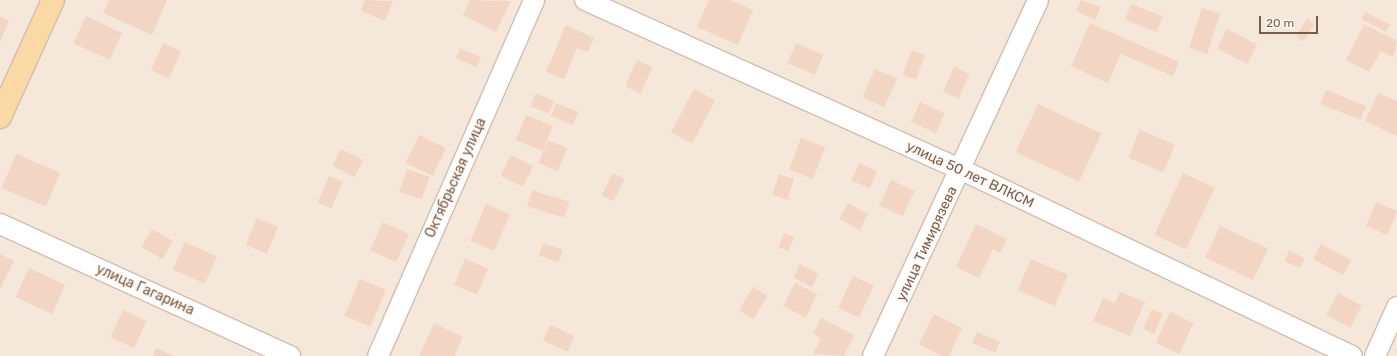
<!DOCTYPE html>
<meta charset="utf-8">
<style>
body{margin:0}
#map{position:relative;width:1397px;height:356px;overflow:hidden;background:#fdf6ec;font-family:Rubik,sans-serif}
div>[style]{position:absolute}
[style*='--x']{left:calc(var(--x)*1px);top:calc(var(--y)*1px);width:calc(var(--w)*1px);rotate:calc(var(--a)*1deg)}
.residential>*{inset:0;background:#f5e8da;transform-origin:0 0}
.building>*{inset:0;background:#f3d5c3;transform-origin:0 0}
.roads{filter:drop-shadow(1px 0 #d1beb0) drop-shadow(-1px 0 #d1beb0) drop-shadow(0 1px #d1beb0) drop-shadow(0 -1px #d1beb0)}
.minor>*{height:20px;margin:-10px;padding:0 10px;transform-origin:10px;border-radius:10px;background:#fff}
.major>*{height:22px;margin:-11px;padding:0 11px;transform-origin:11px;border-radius:11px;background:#fbd9a5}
span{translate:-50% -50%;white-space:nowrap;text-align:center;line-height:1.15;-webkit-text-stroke:3px #fffaf3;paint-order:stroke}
.street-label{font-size:14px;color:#7a5c4d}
.scale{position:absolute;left:1259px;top:16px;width:59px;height:18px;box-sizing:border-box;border:2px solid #7a5c4d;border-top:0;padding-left:5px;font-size:12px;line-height:14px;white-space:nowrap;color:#7a5c4d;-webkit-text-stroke:3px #fffaf3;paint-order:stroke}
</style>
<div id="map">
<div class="residential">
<i style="left:0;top:0;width:1397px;height:356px"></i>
</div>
<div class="building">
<i style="clip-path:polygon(109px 0,167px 0,152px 35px,103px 13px)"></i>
<i style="clip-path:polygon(365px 0,393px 1px,385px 21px,361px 11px)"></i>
<i style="clip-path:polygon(470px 0,511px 1px,496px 32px,463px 15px)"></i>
<i style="clip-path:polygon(709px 0,729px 0,753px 10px,738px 45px,697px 27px)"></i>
<i style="clip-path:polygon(1081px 0,1101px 7px,1095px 20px,1076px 11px)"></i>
<i style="left:1131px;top:4px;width:34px;height:17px;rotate:21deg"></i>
<i style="left:1202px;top:8px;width:19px;height:42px;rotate:18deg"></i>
<i style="left:1365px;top:12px;width:28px;height:8px;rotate:27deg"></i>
<i style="clip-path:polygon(0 16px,9px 21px,0 42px)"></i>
<i style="left:86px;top:16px;width:40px;height:30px;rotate:25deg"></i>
<i style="left:1307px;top:19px;width:9px;height:21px;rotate:32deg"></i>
<i style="clip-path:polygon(1090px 23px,1179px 62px,1173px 76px,1121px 54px,1108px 83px,1071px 66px)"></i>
<i style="clip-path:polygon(1364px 24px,1397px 41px,1393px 57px,1381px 51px,1369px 72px,1346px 60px)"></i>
<i style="clip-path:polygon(566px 25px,594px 38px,588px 52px,577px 48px,564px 79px,546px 72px)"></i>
<i style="left:1227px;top:29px;width:34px;height:22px;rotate:27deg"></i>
<i style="left:163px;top:43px;width:20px;height:30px;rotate:24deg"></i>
<i style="left:796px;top:43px;width:30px;height:22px;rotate:23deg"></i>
<i style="left:460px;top:48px;width:23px;height:11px;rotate:23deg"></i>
<i style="left:912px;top:50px;width:14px;height:26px;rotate:21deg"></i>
<i style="left:637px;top:60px;width:17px;height:29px;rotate:24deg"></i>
<i style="left:954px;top:67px;width:17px;height:27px;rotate:24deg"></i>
<i style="left:875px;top:69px;width:24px;height:31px;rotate:24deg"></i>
<i style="left:694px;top:89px;width:24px;height:49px;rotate:28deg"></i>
<i style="left:1326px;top:90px;width:43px;height:15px;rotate:22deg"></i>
<i style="left:536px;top:93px;width:20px;height:14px;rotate:24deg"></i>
<i style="clip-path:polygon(1378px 93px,1397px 101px,1397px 136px,1365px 121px)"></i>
<i style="left:920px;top:102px;width:27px;height:22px;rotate:24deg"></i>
<i style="left:556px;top:103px;width:24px;height:14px;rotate:22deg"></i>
<i style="left:1038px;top:104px;width:70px;height:53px;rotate:25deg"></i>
<i style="left:526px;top:115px;width:29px;height:27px;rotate:22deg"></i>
<i style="left:1140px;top:130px;width:38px;height:30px;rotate:23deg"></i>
<i style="left:419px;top:135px;width:30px;height:31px;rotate:26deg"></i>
<i style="left:801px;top:138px;width:26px;height:34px;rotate:21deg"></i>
<i style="left:548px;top:140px;width:21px;height:25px;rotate:23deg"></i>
<i style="left:341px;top:149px;width:25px;height:19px;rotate:27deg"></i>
<i style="left:16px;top:154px;width:48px;height:37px;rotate:23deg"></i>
<i style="left:511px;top:155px;width:25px;height:23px;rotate:27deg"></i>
<i style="left:859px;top:163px;width:20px;height:19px;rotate:24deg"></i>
<i style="left:407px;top:169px;width:24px;height:24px;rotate:19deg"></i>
<i style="left:613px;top:173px;width:13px;height:25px;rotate:27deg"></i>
<i style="left:1183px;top:173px;width:35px;height:68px;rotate:25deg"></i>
<i style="left:779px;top:174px;width:16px;height:22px;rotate:18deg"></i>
<i style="left:329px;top:176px;width:15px;height:29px;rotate:23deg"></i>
<i style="left:891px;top:180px;width:26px;height:28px;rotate:25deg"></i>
<i style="left:532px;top:190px;width:39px;height:17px;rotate:17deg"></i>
<i style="left:1376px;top:202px;width:23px;height:26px;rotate:23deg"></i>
<i style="left:848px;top:203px;width:23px;height:18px;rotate:29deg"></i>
<i style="left:486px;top:204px;width:26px;height:40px;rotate:23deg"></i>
<i style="left:257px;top:218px;width:23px;height:29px;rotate:23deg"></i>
<i style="left:383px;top:222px;width:29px;height:31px;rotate:25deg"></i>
<i style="clip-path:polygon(976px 224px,1007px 239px,1000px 253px,993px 249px,979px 278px,956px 267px)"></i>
<i style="left:1220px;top:226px;width:53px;height:35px;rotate:25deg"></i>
<i style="left:152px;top:229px;width:24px;height:21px;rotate:30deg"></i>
<i style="left:784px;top:233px;width:11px;height:15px;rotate:22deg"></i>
<i style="left:185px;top:242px;width:35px;height:30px;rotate:24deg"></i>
<i style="left:543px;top:243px;width:21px;height:13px;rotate:19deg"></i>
<i style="left:1321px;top:244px;width:34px;height:17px;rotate:28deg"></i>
<i style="left:1289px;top:251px;width:17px;height:11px;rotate:24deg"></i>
<i style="clip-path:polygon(0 254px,14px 261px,0 289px)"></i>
<i style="left:465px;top:259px;width:25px;height:28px;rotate:23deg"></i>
<i style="left:1031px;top:259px;width:40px;height:34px;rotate:23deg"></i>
<i style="left:800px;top:264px;width:21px;height:15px;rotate:28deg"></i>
<i style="left:29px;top:268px;width:40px;height:32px;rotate:25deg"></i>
<i style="left:853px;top:276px;width:23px;height:35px;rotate:25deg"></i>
<i style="left:360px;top:279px;width:28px;height:40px;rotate:23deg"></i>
<i style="left:795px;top:283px;width:25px;height:26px;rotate:27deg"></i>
<i style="left:753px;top:287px;width:17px;height:27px;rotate:31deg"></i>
<i style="clip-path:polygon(1120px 292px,1145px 302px,1130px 336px,1093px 321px,1103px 298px,1115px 303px)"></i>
<i style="left:1338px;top:293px;width:27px;height:25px;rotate:28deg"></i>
<i style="left:1152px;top:309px;width:12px;height:22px;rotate:24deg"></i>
<i style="left:123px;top:310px;width:26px;height:30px;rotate:25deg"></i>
<i style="left:1170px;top:312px;width:26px;height:34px;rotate:25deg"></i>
<i style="clip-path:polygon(934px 314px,962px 328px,949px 356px,942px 356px,919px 344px)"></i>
<i style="clip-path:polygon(821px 318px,854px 335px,844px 356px,813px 354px,821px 338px,813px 334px)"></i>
<i style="clip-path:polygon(434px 323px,463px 337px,454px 356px,419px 356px)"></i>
<i style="left:550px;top:325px;width:27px;height:17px;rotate:24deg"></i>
<i style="left:977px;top:332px;width:25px;height:12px;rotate:23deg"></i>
<i style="clip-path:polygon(156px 348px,174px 356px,153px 356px)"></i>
</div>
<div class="roads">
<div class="minor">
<i style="--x:585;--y:0;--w:414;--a:24.3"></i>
<i style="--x:962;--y:170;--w:432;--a:25.5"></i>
<i style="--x:0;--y:224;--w:319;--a:24.5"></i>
<i style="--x:378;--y:356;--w:389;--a:-66.3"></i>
<i style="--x:873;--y:356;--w:392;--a:-65.1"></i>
<i style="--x:1375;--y:356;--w:54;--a:-65.8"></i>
</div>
<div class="major">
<i style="--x:0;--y:117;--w:128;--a:-65.6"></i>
</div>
</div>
<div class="street-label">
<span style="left:970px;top:175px;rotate:25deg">улица 50 лет ВЛКСМ</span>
<span style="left:456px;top:178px;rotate:-66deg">Октябрьская улица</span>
<span style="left:927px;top:244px;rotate:-65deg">улица Тимирязева</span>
<span style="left:145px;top:290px;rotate:24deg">улица Гагарина</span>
</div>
<div class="scale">20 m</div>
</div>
